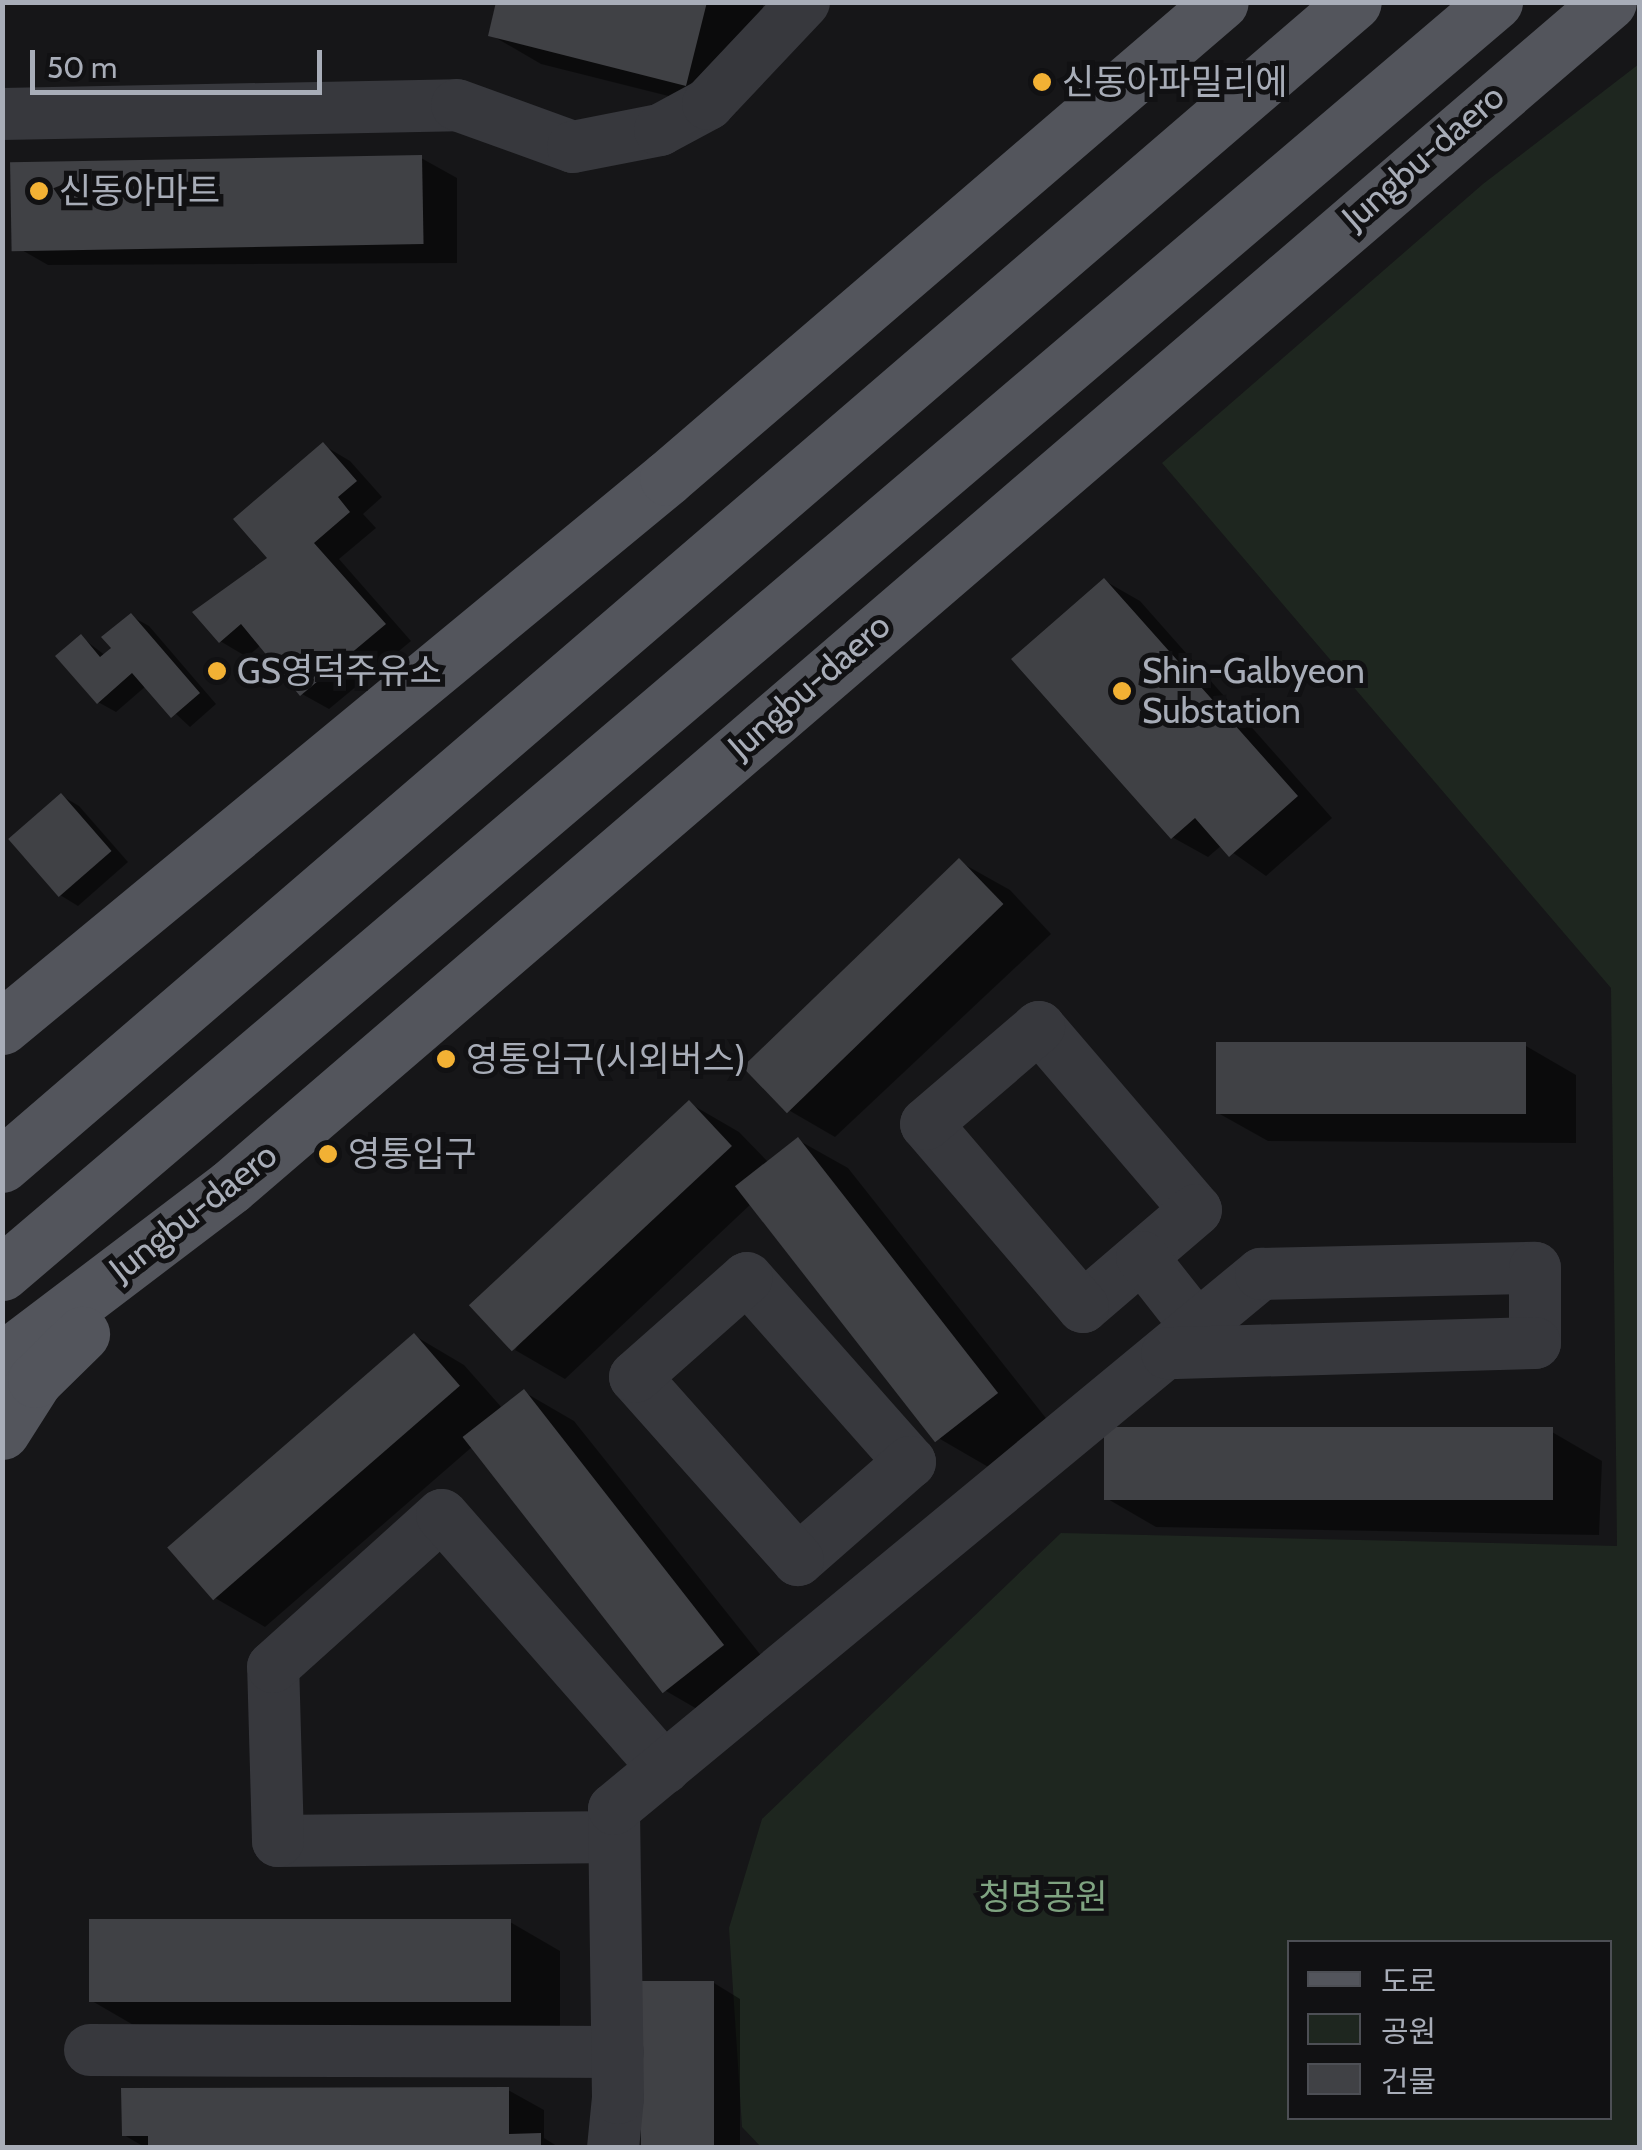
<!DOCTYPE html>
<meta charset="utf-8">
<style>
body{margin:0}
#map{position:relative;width:1642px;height:2150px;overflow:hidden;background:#161618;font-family:Cabin,"Noto Sans KR",sans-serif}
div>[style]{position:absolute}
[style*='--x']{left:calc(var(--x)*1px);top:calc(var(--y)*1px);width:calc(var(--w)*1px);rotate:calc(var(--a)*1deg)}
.green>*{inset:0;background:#1e261f}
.shadow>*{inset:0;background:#0007}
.building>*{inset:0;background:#404145;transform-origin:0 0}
.minor>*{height:52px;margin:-26px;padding:0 26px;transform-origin:26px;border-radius:26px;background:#37383d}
.major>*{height:55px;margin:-27.5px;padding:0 27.5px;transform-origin:27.5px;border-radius:27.5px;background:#53555c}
.dots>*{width:28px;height:28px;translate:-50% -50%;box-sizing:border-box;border:5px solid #111113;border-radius:50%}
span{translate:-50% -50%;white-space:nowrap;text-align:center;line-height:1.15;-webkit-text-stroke:10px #111113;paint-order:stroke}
.poi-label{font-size:35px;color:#a8adb8}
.left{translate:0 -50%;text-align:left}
.street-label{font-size:35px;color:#a8adb8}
.park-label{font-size:35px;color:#7fa381}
.frame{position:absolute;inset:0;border:5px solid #a8adb8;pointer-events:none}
.legend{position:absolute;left:1287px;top:1940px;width:325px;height:180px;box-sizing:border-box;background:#111113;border:2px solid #4d4f55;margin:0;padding:12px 18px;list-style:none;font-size:30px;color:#a8adb8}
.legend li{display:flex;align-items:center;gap:20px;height:50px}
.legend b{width:50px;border:2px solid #4d4f55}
.scale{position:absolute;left:30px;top:50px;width:292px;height:45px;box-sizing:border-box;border:5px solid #a8adb8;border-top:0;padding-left:12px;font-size:30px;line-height:35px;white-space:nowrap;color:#a8adb8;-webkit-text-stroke:8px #111113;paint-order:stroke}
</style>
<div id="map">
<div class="green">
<i style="clip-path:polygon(evenodd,1639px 64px,1639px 2147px,761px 2147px,742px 2127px,729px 1928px,762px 1819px,1061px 1533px,1617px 1546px,1611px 988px,1162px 463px,1483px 184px,1639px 64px,1290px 1942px,1610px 1942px,1610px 2118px,1290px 2118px,1290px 1942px)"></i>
</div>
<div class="shadow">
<i style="clip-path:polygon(499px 2px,764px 2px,736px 113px,541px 64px,491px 35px)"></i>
<i style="clip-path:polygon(421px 158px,457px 178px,457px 263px,48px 265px,13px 245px)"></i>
<i style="clip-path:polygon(323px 445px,350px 461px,382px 497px,363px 514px,376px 528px,339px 559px,411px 641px,329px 709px,302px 694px,261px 645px,247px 657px,220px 641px,271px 559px)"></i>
<i style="clip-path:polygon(1105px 581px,1140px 601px,1332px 818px,1266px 876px,1222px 845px,1208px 857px,1172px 837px)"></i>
<i style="clip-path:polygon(131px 616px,149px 626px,216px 704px,190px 727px,146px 686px,116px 712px,98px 702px,81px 637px,106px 656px)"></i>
<i style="clip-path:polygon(62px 796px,79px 806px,128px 862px,78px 906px,60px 895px)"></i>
<i style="clip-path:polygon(960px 862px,1010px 890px,1051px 934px,835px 1137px,785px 1108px)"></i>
<i style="clip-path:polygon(1526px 1046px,1576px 1075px,1576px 1143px,1268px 1141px,1218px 1113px)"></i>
<i style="clip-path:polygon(689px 1103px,739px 1132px,769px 1163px,798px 1140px,848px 1168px,1049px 1422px,990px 1468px,940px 1439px,752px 1203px,565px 1379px,515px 1350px)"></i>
<i style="clip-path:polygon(415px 1336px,464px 1365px,503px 1409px,524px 1392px,574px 1421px,775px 1673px,716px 1720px,666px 1691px,472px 1447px,265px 1627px,215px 1598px)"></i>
<i style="clip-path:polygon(1552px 1432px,1602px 1461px,1599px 1535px,1156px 1527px,1106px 1498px)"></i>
<i style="clip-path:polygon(510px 1922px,560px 1951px,560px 2029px,142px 2030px,92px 2001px)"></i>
<i style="clip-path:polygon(714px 1983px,740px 1999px,740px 2148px,644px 2148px)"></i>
<i style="clip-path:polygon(508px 2090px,544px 2110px,544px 2138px,560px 2148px,146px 2148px,124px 2135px)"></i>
</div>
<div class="building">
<i style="clip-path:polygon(496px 2px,707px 2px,686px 86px,488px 36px)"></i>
<i style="left:422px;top:155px;width:89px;height:412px;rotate:89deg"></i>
<i style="clip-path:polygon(323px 442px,357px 481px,338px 497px,350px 512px,314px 543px,386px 624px,300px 696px,241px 624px,219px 643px,192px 612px,267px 558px,233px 519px)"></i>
<i style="clip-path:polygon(1104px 578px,1298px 796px,1229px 857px,1195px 818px,1171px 839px,1011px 659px)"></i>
<i style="clip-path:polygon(131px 613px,200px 693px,171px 718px,132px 673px,97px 704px,55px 656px,81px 634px,100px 657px,111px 648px,101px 637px)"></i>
<i style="left:61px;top:793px;width:77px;height:70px;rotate:49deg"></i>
<i style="left:959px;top:858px;width:64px;height:301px;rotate:46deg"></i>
<i style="left:1216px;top:1042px;width:310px;height:72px"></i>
<i style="left:689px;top:1100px;width:63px;height:301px;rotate:47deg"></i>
<i style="left:798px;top:1137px;width:325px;height:80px;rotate:52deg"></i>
<i style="left:414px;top:1333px;width:70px;height:327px;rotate:49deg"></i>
<i style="left:524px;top:1389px;width:325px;height:78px;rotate:52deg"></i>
<i style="left:1104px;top:1427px;width:449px;height:73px"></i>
<i style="left:511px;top:1919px;width:83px;height:422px;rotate:90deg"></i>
<i style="left:641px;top:1981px;width:73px;height:167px"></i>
<i style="clip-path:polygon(509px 2087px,509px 2134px,541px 2133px,541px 2148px,148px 2148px,148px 2136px,122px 2136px,121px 2088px)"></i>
</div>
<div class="minor">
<i style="--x:2;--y:114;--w:455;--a:-1.1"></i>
<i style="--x:457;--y:105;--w:123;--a:19.9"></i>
<i style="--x:573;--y:147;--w:89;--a:-11.1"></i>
<i style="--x:660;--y:130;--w:55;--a:-28.4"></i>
<i style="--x:708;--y:104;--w:140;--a:-46.7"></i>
<i style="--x:1039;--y:1027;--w:241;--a:49.4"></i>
<i style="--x:1196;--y:1210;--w:149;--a:139.4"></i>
<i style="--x:1083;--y:1307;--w:241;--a:-130.6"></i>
<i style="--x:926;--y:1124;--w:149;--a:-40.6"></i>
<i style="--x:1142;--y:1257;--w:89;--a:51.8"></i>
<i style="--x:747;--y:1278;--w:246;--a:48.5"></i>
<i style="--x:910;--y:1462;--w:149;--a:138.8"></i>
<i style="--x:798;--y:1560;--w:245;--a:-131.7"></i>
<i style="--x:635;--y:1377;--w:149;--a:-41.5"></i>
<i style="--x:614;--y:1837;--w:336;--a:179.3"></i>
<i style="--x:278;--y:1841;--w:174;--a:-91.6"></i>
<i style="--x:273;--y:1667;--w:227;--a:-42"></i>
<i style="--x:442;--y:1515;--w:337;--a:48.7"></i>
<i style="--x:90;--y:2050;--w:528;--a:0.22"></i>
<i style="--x:613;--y:2148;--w:50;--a:-84.3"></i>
<i style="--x:618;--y:2098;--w:289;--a:-90.8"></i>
<i style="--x:614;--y:1809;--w:840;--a:-39.59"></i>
<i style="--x:1261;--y:1274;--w:274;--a:-1.3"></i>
<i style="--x:1535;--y:1268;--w:75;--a:90"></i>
<i style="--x:1535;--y:1343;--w:368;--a:178.4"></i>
</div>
<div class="major">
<i style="--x:2;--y:1027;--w:862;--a:-39.54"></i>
<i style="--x:667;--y:478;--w:730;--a:-40.67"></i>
<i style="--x:2;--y:1165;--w:1783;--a:-40.7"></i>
<i style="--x:2;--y:1273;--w:1961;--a:-40.41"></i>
<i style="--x:2;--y:1360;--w:286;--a:-37.2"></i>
<i style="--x:230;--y:1187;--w:1818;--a:-40.67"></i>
<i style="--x:2;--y:1432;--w:62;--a:-57.6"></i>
<i style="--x:35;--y:1380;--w:66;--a:-44.4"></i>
</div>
<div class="dots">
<i style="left:1042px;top:82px;background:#f2b134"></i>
<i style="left:39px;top:191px;background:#f2b134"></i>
<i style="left:217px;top:671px;background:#f2b134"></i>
<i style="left:1122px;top:691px;background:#f2b134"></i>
<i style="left:446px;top:1059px;background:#f2b134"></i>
<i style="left:328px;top:1154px;background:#f2b134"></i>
</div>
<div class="poi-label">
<span class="left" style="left:1062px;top:82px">신동아파밀리에</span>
<span class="left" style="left:59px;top:191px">신동아마트</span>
<span class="left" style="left:237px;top:671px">GS영덕주유소</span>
<span class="left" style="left:1142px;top:691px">Shin-Galbyeon<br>Substation</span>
<span class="left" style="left:466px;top:1059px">영통입구(시외버스)</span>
<span class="left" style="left:348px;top:1154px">영통입구</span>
</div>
<div class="street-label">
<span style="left:1423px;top:157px;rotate:-41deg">Jungbu-daero</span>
<span style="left:809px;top:686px;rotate:-41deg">Jungbu-daero</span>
<span style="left:193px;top:1212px;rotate:-38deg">Jungbu-daero</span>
</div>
<div class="park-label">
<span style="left:1043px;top:1897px">청명공원</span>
</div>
<div class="frame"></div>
<ul class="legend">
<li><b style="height:12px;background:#53555c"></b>도로</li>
<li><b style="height:28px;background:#1e261f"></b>공원</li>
<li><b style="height:28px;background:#404145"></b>건물</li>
</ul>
<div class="scale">50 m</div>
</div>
